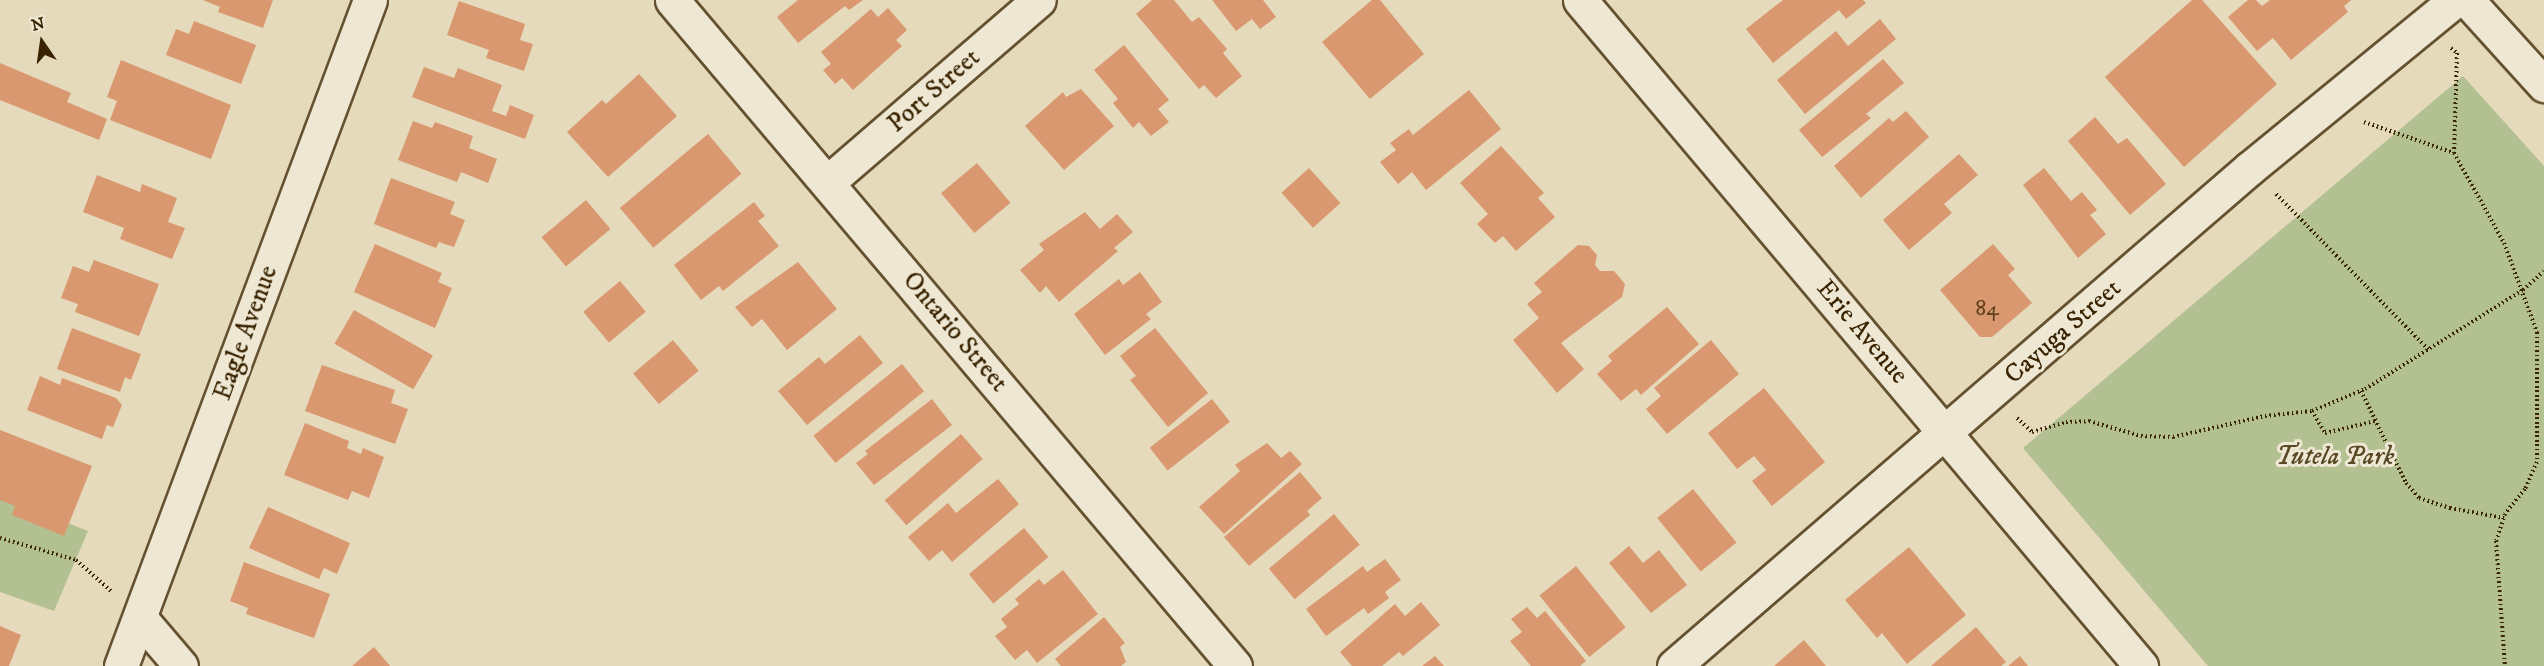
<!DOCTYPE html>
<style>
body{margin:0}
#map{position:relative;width:2544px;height:666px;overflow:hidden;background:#e5dabb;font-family:"IM FELL DW Pica",serif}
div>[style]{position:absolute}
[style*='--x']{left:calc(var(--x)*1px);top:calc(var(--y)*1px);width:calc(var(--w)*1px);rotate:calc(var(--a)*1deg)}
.green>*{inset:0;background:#b3c091}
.building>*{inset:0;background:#d9986f;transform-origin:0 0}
.path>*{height:4px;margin-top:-2px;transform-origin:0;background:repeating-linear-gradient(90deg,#392300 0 1.5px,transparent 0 4.5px)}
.roads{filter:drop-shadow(2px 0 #64512f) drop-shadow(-2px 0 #64512f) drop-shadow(0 2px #64512f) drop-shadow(0 -2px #64512f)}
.street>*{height:33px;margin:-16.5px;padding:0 16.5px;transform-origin:16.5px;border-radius:16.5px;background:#eee7d3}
.secondary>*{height:33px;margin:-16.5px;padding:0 16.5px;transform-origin:16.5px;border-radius:16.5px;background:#eee7d3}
span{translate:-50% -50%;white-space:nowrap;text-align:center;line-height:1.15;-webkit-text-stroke:6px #eee7d3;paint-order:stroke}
.number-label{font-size:22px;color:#61401c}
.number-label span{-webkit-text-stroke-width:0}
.street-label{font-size:26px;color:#392300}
.park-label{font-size:26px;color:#584a24;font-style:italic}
.north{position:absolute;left:12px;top:12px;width:60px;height:60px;-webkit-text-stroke:4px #eee7d3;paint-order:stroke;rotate:347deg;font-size:16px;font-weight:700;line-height:24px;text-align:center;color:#392300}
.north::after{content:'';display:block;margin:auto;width:21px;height:27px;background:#392300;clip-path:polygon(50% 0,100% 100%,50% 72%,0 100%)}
</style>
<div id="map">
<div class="green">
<i style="clip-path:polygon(2463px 76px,2544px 166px,2544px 666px,2208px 666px,2023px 448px)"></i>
<i style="clip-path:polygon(0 496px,88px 531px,54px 611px,0 592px)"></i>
</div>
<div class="building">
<i style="clip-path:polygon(203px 0,273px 0,263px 28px,218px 12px,220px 7px)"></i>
<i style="clip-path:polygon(798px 0,863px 0,849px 10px,845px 6px,798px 43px,777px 17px)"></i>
<i style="clip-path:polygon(1152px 0,1174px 0,1192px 22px,1199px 17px,1227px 49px,1223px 53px,1242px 76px,1216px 98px,1204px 85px,1199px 89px,1136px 14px)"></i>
<i style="clip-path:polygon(1212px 0,1263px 0,1276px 17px,1260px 29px,1252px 19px,1236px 31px)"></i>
<i style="clip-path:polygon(1372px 0,1380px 0,1424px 54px,1370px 99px,1322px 42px)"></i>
<i style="clip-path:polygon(1783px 0,1863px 0,1866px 3px,1846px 19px,1839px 10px,1773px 63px,1746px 29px)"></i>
<i style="clip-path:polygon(2192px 0,2202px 0,2277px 84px,2184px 167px,2105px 77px)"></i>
<i style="clip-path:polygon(2248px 0,2256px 0,2262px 6px,2270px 0,2351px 0,2344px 6px,2348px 12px,2291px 60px,2273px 38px,2257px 51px,2228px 17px)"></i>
<i style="clip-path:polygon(459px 1px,525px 24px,520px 40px,533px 44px,524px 71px,486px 58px,489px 50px,447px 35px)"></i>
<i style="clip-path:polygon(888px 8px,907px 30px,896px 40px,902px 46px,853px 90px,842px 78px,835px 84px,823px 70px,831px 64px,821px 52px,871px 9px,878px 17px)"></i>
<i style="clip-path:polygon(1880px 19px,1896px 39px,1805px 114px,1777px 80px,1836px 31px,1848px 46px)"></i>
<i style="clip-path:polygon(194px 21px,256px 45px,241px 84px,166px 55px,176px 29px,189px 34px)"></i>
<i style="clip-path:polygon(1124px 45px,1169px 100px,1158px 109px,1169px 122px,1151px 136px,1139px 122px,1133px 128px,1113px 103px,1118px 99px,1094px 70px)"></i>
<i style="clip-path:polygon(1883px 59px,1904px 83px,1866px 114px,1871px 118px,1822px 157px,1799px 130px)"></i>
<i style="clip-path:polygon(121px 60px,231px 105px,211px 159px,110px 120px,117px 101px,107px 97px)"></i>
<i style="clip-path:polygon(0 63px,71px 93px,67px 102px,107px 119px,99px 140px,0 100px)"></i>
<i style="clip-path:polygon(424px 67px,454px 78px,458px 68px,502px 85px,492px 111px,506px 116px,510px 105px,534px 115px,525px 139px,412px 97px)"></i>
<i style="clip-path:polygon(639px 74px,677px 116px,608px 177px,567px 132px,602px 100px,606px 104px)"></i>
<i style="clip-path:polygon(1081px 89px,1114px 126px,1064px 170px,1025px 126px,1063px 92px,1066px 97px)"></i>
<i style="clip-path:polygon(1469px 90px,1501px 129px,1426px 190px,1412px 172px,1398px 184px,1380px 162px,1396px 150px,1390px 143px,1409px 129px,1413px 135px)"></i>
<i style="clip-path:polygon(1906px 111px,1929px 137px,1861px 198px,1834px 166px,1889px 118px,1893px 122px)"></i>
<i style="clip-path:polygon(2095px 117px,2118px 144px,2127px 138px,2166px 184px,2130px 215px,2068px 141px)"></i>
<i style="clip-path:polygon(413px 121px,432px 128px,435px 122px,473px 136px,469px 148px,497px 159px,488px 183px,461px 172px,457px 182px,398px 160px)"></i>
<i style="left:708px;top:134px;width:52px;height:115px;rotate:50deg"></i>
<i style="clip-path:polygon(1501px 146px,1544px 193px,1538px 198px,1555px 217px,1516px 251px,1503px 236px,1495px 243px,1477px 224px,1488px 214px,1460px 183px)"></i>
<i style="clip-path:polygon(1959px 154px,1978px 175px,1944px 204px,1952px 213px,1909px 250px,1883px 220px)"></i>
<i style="left:977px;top:163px;width:52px;height:47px;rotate:50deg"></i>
<i style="left:1309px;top:168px;width:47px;height:37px;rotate:48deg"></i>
<i style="clip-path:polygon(2044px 168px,2071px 201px,2082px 192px,2097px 210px,2090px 215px,2106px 234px,2078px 258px,2023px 185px)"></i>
<i style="clip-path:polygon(97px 175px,140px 192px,142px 184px,177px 198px,168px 222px,185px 228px,172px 259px,120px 239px,124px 228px,83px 212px)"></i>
<i style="clip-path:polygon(391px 178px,455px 202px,450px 214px,465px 220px,454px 247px,439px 242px,436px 248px,374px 224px)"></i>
<i style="left:586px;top:200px;width:38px;height:58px;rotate:50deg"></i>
<i style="clip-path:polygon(754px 202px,765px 216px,758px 221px,779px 246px,723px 291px,719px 286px,701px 300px,674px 265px)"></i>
<i style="clip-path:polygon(1085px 212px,1100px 229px,1117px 214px,1133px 232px,1114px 248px,1118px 251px,1059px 302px,1046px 286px,1040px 293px,1020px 270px,1044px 250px,1039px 244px)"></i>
<i style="clip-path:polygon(375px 244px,442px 273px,438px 282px,452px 288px,435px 328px,354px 292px)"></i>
<i style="clip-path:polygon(1993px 244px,2015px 269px,2008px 275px,2032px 303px,1992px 337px,1980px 337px,1940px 290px)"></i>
<i style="clip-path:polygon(1578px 245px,1589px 246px,1597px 255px,1595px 265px,1600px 271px,1614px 271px,1625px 284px,1622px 297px,1561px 343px,1584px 369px,1557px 393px,1513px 340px,1539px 318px,1527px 304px,1542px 292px,1534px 283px)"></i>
<i style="clip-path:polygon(94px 260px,159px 284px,139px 336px,75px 312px,78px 304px,61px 298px,73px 266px,89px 272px)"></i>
<i style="clip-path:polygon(798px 262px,837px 309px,787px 350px,762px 319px,752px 327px,735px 307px)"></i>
<i style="clip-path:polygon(1140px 272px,1162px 302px,1146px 314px,1151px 319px,1105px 355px,1074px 314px,1119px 279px,1123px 285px)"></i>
<i style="left:620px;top:281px;width:40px;height:48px;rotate:50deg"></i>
<i style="clip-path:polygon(1667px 307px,1699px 344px,1641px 395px,1636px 389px,1621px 401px,1597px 374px,1612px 361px,1608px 356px)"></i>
<i style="left:354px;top:310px;width:91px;height:39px;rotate:30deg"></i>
<i style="clip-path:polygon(72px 328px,141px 354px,131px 380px,125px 377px,120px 392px,57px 369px)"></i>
<i style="clip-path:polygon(1155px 328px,1208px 393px,1168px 427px,1130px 380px,1136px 376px,1120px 356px)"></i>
<i style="clip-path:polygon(860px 335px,883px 363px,807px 425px,778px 391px,819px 357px,825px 364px)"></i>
<i style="left:673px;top:340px;width:40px;height:52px;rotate:50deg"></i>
<i style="clip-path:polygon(1711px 340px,1739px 374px,1667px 434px,1646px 409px,1661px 396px,1654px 388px)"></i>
<i style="left:902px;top:364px;width:35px;height:114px;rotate:51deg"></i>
<i style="clip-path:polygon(322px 365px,395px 390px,391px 403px,408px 409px,395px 444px,305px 411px)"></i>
<i style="clip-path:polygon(40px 376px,60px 385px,62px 378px,116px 398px,122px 405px,113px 427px,107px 425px,102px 439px,27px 410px)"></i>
<i style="clip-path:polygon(1764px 388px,1825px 462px,1772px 506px,1752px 481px,1766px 470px,1754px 456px,1737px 469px,1708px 433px)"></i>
<i style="clip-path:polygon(932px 399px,952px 425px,874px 485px,856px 463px,868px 454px,865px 451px)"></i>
<i style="left:1212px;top:399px;width:29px;height:79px;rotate:52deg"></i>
<i style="clip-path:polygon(305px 423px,349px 441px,347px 448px,361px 454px,363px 448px,384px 457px,369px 498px,352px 491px,348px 500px,284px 475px)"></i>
<i style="clip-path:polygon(0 430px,92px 466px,64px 536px,12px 515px,15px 506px,0 500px)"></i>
<i style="left:961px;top:434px;width:33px;height:101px;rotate:49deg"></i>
<i style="clip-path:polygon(1267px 443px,1281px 458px,1290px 451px,1302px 464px,1224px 534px,1199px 507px,1240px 471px,1235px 465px)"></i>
<i style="clip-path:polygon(1300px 472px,1322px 498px,1307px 511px,1310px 515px,1249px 566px,1224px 537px)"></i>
<i style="clip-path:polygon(998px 479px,1019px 504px,952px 562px,942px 550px,929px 561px,908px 537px,948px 503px,956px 513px)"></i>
<i style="left:1693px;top:489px;width:69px;height:46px;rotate:51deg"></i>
<i style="clip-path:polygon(268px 507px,350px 543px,337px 574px,324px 568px,319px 579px,249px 548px)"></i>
<i style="left:1334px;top:514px;width:40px;height:85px;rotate:50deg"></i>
<i style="left:1024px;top:528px;width:38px;height:72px;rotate:50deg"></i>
<i style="clip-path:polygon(1629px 546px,1643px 563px,1659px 550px,1687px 585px,1651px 613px,1609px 563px)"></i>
<i style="clip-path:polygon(1909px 547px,1966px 615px,1907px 664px,1882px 633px,1877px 638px,1845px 600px)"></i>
<i style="clip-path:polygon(1385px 559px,1401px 580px,1385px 592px,1389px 598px,1368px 614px,1364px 608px,1326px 636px,1306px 609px,1363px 566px,1367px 572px)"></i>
<i style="clip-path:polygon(244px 562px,330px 594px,314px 638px,246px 614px,248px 608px,230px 601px)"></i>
<i style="left:1576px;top:566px;width:79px;height:47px;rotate:51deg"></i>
<i style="clip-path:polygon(1063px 570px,1098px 614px,1037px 663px,1027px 650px,1015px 660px,995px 636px,1007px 627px,1001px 619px,1019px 604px,1015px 599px,1039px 579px,1044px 585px)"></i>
<i style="clip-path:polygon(1421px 602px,1440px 625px,1403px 656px,1399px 652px,1382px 666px,1352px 666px,1340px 652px,1395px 604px,1405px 616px)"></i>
<i style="clip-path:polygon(1527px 607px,1537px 618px,1545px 611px,1586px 661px,1580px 666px,1531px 666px,1510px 641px,1522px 632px,1511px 619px)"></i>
<i style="clip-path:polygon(1104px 617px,1125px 643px,1120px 647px,1126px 662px,1121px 666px,1061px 666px,1055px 659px)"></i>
<i style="clip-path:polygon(0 626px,21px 635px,9px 666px,0 666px)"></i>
<i style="clip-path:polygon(1976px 627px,2006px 662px,2001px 666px,1931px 666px)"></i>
<i style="clip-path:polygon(1804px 640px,1826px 666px,1774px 666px)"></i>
<i style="clip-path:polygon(374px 647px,390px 666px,352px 666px)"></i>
<i style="clip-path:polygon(1435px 656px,1444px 666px,1422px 666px)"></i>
<i style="clip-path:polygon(2020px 656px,2028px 666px,2008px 666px)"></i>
</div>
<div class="path">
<i style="--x:2451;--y:48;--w:8;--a:40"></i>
<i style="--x:2457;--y:53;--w:100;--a:91.7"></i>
<i style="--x:2364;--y:122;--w:95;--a:19"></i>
<i style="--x:2454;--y:153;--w:103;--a:60.9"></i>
<i style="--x:2504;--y:243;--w:95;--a:69.7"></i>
<i style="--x:2537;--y:332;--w:130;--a:90"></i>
<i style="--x:2537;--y:462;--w:30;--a:114"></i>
<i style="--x:2525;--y:489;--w:32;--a:129"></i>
<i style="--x:2505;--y:514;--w:28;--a:108"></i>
<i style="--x:2496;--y:541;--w:125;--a:85.9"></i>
<i style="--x:2276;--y:194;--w:219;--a:45.6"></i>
<i style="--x:2361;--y:391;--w:102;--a:63.9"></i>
<i style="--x:2406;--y:483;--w:20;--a:49"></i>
<i style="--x:2419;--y:498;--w:33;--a:18"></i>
<i style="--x:2450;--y:508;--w:55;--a:10.5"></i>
<i style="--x:2312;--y:411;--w:26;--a:59"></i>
<i style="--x:2325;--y:433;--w:51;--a:-13.5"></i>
<i style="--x:2017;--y:418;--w:21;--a:43"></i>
<i style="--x:2032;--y:432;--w:35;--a:-16"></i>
<i style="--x:2066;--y:422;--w:23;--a:-2"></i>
<i style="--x:2089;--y:421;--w:54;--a:16.1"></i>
<i style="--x:2141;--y:436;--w:32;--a:2"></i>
<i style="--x:2173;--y:437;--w:94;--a:-12.9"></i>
<i style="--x:2265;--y:416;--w:47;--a:-6.1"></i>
<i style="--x:2312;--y:411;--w:57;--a:-22.5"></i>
<i style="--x:2365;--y:389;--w:186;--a:-32.1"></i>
<i style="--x:2523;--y:290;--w:28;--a:-42"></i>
<i style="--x:0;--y:538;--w:79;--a:16.1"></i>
<i style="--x:76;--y:560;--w:47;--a:41.5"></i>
</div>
<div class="roads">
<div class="street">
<i style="--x:672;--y:0;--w:872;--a:49.79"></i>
<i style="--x:2467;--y:0;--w:115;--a:47.8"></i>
<i style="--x:829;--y:181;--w:277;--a:-40.8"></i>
<i style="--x:140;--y:618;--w:63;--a:49.5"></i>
<i style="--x:1674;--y:666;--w:761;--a:-40.85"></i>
<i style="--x:2250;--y:168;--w:265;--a:-39.3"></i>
</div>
<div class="secondary">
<i style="--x:1580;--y:0;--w:871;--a:49.89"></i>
<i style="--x:121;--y:666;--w:711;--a:-69.5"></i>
</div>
</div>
<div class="number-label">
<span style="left:1987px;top:309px">84</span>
</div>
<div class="street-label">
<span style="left:934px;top:91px;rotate:-41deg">Port Street</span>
<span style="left:955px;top:332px;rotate:50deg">Ontario Street</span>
<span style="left:1862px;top:332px;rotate:50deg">Erie Avenue</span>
<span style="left:2063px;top:332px;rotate:-41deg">Cayuga Street</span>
<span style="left:246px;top:333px;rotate:-70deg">Eagle Avenue</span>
</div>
<div class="park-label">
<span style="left:2335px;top:457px">Tutela Park</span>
</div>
<div class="north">N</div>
</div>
